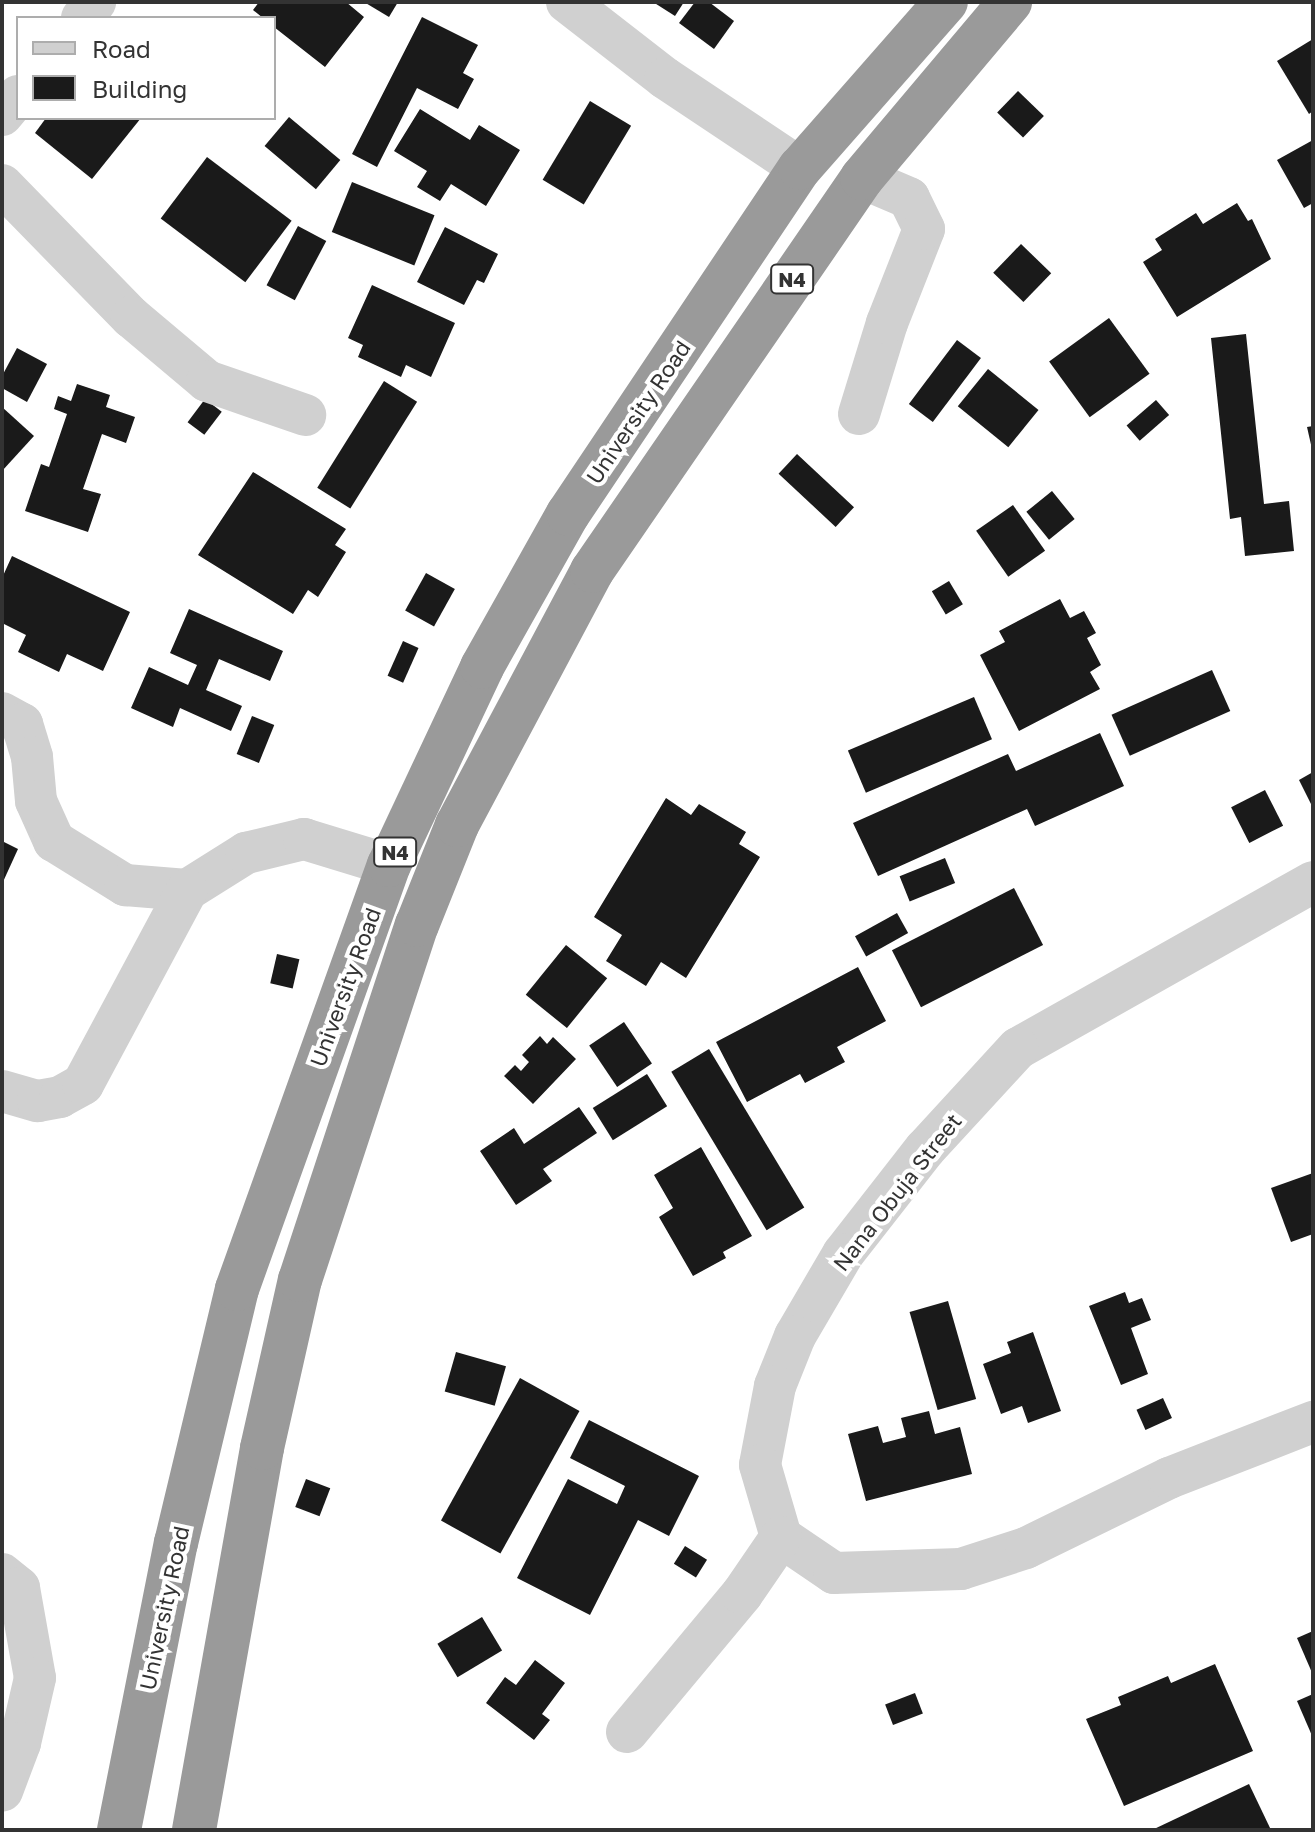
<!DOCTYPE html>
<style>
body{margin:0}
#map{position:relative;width:1315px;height:1832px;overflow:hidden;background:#fff;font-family:"Golos Text",sans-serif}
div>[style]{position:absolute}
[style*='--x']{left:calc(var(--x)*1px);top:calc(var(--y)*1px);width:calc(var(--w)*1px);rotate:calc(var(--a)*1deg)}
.building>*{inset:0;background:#1a1a1a;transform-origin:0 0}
.street>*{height:42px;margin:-21px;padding:0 21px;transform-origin:21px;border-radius:21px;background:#d0d0d0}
.highway>*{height:44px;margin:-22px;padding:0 22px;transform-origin:22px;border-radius:22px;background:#9a9a9a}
span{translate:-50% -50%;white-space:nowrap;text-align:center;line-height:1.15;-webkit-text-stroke:8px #fff;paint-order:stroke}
.shield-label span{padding:2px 6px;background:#fff;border:2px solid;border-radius:6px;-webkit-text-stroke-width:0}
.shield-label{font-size:20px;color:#333;font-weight:700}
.street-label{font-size:22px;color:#333}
.frame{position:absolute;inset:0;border:4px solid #333;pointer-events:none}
.legend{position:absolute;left:16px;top:16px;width:260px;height:104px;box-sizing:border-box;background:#fff;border:2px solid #adadad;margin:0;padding:10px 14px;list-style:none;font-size:24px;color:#333}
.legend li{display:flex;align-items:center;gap:16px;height:40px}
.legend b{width:40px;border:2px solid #adadad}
</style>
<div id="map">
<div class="building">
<i style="clip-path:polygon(259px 2px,346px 2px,364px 17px,325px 67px,274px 27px,274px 18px,263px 18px,253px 10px)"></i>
<i style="clip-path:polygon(364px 2px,398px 2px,389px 17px)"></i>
<i style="clip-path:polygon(653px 2px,684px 2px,675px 16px)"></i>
<i style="clip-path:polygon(695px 2px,709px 2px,734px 21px,714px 49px,679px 23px)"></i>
<i style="clip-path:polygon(422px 17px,478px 45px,463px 73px,474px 79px,458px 109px,417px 88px,377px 167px,352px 154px)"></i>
<i style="clip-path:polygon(1313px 39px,1313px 111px,1309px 114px,1277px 61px)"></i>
<i style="left:1018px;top:91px;width:36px;height:30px;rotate:44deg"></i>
<i style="left:590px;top:101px;width:48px;height:92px;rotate:31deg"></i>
<i style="clip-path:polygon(420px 109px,470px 140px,479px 125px,520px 150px,486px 206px,451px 184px,440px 201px,417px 187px,427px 171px,394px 151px)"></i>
<i style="left:289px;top:117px;width:67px;height:38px;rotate:40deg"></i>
<i style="clip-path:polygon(46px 118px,141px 118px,92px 179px,35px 133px)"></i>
<i style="clip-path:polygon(1313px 140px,1313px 203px,1304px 208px,1277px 160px)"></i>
<i style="left:207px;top:157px;width:106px;height:77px;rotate:37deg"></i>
<i style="left:352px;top:182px;width:89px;height:54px;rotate:22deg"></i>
<i style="clip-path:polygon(1237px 203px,1248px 221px,1252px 219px,1271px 259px,1177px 317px,1143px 262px,1162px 250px,1155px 239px,1196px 213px,1203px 224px)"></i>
<i style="left:298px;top:226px;width:32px;height:67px;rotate:28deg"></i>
<i style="clip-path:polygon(445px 227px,498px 254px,484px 283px,477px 280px,464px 305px,417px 282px)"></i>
<i style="left:1021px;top:244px;width:42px;height:40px;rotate:44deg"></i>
<i style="clip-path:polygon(372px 285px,455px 323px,431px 377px,406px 365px,401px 377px,358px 357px,363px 345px,348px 338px)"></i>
<i style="left:1109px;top:318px;width:69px;height:74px;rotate:54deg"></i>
<i style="clip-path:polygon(1246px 334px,1264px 504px,1289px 501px,1294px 551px,1245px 556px,1241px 517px,1230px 519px,1211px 338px)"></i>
<i style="left:957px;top:340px;width:30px;height:80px;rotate:37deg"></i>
<i style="clip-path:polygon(17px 348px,47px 364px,27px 402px,2px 388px,2px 376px)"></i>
<i style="left:988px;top:369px;width:65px;height:48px;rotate:39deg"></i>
<i style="left:384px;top:381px;width:39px;height:126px;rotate:32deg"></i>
<i style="clip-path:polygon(77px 384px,110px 395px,106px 407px,135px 417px,126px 443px,102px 434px,83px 489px,101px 494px,88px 532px,25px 511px,41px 464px,49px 467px,67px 414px,54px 409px,58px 396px,71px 401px)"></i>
<i style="left:205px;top:399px;width:21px;height:29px;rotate:37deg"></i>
<i style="left:1156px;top:400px;width:20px;height:39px;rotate:49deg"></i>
<i style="clip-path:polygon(2px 407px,34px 436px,2px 471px)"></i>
<i style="clip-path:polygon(1313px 426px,1313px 449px,1312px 449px,1307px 427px)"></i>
<i style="left:797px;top:454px;width:78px;height:27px;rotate:43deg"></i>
<i style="clip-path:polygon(253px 472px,346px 529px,335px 545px,346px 552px,318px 597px,308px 590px,293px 614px,198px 555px)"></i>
<i style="left:1052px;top:491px;width:36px;height:33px;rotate:51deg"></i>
<i style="left:1013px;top:505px;width:56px;height:45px;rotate:55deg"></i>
<i style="clip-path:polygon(12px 556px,130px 612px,103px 671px,67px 654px,59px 672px,18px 652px,26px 635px,2px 623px,2px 578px)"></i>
<i style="left:426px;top:573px;width:33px;height:43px;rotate:29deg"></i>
<i style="left:949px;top:581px;width:27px;height:20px;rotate:59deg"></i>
<i style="clip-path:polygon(1060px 599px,1070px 618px,1084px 611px,1096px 633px,1087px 638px,1101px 665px,1090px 672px,1100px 689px,1019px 731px,980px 655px,1005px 642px,999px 631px)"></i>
<i style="clip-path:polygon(189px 609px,283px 651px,270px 681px,219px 659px,206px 690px,242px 706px,231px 731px,180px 708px,173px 727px,131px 708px,149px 667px,188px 685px,197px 665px,170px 653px)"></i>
<i style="left:403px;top:641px;width:17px;height:38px;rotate:24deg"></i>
<i style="left:1212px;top:670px;width:45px;height:110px;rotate:66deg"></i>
<i style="left:974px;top:697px;width:46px;height:137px;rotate:67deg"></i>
<i style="left:252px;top:716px;width:24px;height:41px;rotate:22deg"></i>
<i style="clip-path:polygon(1100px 733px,1124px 786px,1035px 826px,1027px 809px,878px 876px,853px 823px,1008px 754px,1016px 771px)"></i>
<i style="clip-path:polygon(1313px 772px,1313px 808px,1299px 780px)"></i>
<i style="left:1265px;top:790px;width:40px;height:38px;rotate:63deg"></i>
<i style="clip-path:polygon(666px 798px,691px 815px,699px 804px,746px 832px,739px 844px,760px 857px,686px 978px,661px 962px,646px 986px,606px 961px,622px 935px,594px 917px)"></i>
<i style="clip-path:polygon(2px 841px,18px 849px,2px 884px)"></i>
<i style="left:945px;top:858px;width:27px;height:49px;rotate:68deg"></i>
<i style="left:1014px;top:888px;width:64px;height:137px;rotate:63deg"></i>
<i style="left:897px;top:913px;width:23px;height:48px;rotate:61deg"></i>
<i style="left:566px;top:945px;width:53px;height:64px;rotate:39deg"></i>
<i style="left:277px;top:954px;width:23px;height:30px;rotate:13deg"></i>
<i style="clip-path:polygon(858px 967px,886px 1021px,837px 1047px,845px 1062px,805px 1083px,800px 1074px,747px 1102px,716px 1042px)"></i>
<i style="left:624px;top:1022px;width:50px;height:42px;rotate:56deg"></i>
<i style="clip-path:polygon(540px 1036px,547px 1044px,553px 1037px,576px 1059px,533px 1104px,504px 1076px,515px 1065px,521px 1071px,529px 1062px,522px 1055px)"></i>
<i style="left:709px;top:1049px;width:185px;height:44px;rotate:59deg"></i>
<i style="left:647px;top:1074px;width:38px;height:64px;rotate:58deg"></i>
<i style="clip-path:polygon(579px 1107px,597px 1133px,543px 1169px,552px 1181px,516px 1205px,480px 1151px,514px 1128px,524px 1144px)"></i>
<i style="clip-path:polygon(701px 1147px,752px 1236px,723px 1252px,726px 1258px,693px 1276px,659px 1217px,673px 1208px,654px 1175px)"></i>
<i style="clip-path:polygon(1313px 1173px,1313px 1234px,1291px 1242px,1271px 1188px)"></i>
<i style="clip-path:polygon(1125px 1292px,1129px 1303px,1142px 1298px,1151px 1320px,1131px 1328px,1148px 1374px,1121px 1385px,1089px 1306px)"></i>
<i style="left:948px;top:1301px;width:102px;height:40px;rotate:74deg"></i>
<i style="clip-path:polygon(1033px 1332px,1061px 1411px,1028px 1423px,1022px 1406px,1001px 1414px,983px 1364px,1011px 1353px,1007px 1342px)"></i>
<i style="left:456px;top:1352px;width:52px;height:41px;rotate:16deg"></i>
<i style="left:520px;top:1378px;width:68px;height:163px;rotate:29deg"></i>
<i style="left:1163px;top:1398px;width:22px;height:29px;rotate:66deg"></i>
<i style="clip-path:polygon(929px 1411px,935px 1434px,960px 1427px,972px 1474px,866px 1501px,848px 1434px,878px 1426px,883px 1443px,906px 1437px,901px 1418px)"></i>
<i style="clip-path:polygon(589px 1420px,699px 1476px,669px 1536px,638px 1520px,590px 1615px,517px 1578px,568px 1479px,617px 1504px,625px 1486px,570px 1458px)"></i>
<i style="left:306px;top:1479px;width:26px;height:30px;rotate:21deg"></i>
<i style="left:685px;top:1546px;width:26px;height:21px;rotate:32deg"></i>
<i style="left:482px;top:1617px;width:39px;height:52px;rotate:59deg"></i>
<i style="clip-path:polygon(1313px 1631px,1313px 1675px,1297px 1638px)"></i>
<i style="clip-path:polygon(535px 1660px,565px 1683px,542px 1714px,550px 1720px,534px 1740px,486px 1703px,505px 1677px,516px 1685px)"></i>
<i style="clip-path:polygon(1215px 1664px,1253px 1751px,1124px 1806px,1086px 1719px,1121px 1705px,1118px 1697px,1168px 1676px,1171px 1683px)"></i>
<i style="left:915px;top:1693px;width:22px;height:32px;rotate:69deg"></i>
<i style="clip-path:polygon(1313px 1694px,1313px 1738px,1297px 1701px)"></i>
<i style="clip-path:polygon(1249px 1784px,1271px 1830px,1152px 1830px)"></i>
</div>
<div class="street">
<i style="--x:567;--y:2;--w:124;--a:37.8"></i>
<i style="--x:665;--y:78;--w:162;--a:33.7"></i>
<i style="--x:82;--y:18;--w:21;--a:-51"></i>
<i style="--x:2;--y:115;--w:25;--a:-50"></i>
<i style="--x:2;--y:185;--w:185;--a:45.7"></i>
<i style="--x:131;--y:317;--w:99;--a:40.1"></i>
<i style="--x:207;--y:381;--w:104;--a:19.1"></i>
<i style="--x:859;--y:414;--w:95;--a:-72.9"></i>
<i style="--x:887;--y:323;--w:101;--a:-68.5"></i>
<i style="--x:924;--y:229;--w:34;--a:-116"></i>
<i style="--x:909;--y:198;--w:51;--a:-156.9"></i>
<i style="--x:2;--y:713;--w:23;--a:29"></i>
<i style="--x:22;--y:724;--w:34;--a:73"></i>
<i style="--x:32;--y:757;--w:44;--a:84.8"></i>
<i style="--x:36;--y:801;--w:44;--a:65.8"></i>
<i style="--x:54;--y:841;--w:84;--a:31.8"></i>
<i style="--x:125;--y:885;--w:62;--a:4.6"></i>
<i style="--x:187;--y:890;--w:70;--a:-32.1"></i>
<i style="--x:246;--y:853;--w:60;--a:-13.6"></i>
<i style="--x:304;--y:839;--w:89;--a:17"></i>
<i style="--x:1313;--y:882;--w:338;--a:150.6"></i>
<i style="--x:1018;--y:1048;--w:137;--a:132.6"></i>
<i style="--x:925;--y:1149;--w:133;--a:128"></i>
<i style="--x:843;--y:1254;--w:95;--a:120.3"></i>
<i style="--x:795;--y:1336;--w:54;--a:111.8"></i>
<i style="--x:775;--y:1386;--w:80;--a:100.8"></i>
<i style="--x:760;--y:1465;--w:75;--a:73.7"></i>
<i style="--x:781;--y:1537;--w:64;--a:34.2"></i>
<i style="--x:834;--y:1573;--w:127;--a:-1.8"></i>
<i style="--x:961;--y:1569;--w:68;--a:-17.9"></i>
<i style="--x:1026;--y:1548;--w:159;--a:-26.1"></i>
<i style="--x:1169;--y:1478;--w:155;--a:-21.3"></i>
<i style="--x:2;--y:1091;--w:37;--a:16"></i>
<i style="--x:38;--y:1101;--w:22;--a:-10"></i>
<i style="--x:60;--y:1097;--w:26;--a:-29"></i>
<i style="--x:83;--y:1084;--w:220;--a:-61.8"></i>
<i style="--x:2;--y:1574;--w:22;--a:39"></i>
<i style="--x:19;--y:1588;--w:91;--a:79.9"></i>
<i style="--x:35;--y:1678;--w:67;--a:103"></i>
<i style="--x:20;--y:1743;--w:51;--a:110.6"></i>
<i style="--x:627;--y:1732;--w:180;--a:-50.2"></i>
<i style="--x:742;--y:1594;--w:69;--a:-55.6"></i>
</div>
<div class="highway">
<i style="--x:119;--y:1830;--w:293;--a:-78.8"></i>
<i style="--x:176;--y:1543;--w:261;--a:-76.5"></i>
<i style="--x:237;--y:1289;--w:450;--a:-70.3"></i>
<i style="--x:389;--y:865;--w:219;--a:-64.8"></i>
<i style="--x:482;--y:667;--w:176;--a:-60.7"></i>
<i style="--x:568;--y:514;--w:417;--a:-56.2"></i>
<i style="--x:800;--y:168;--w:221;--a:-48.7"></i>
<i style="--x:194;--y:1830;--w:388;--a:-79.9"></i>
<i style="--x:262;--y:1448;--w:172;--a:-77.3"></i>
<i style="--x:300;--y:1280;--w:374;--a:-71.8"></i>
<i style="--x:417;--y:925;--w:108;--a:-68.2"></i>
<i style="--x:457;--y:825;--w:288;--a:-62"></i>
<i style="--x:592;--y:571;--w:477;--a:-55.5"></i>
<i style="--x:862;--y:178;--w:230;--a:-49.9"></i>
</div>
<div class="shield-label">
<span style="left:792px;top:279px">N4</span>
<span style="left:395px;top:852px">N4</span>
</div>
<div class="street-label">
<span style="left:638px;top:412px;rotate:-56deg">University Road</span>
<span style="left:345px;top:987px;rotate:-70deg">University Road</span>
<span style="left:897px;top:1192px;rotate:-52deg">Nana Obuja Street</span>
<span style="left:164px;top:1608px;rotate:-78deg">University Road</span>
</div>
<div class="frame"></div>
<ul class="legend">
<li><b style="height:10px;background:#d0d0d0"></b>Road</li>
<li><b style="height:22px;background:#1a1a1a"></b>Building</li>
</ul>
</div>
